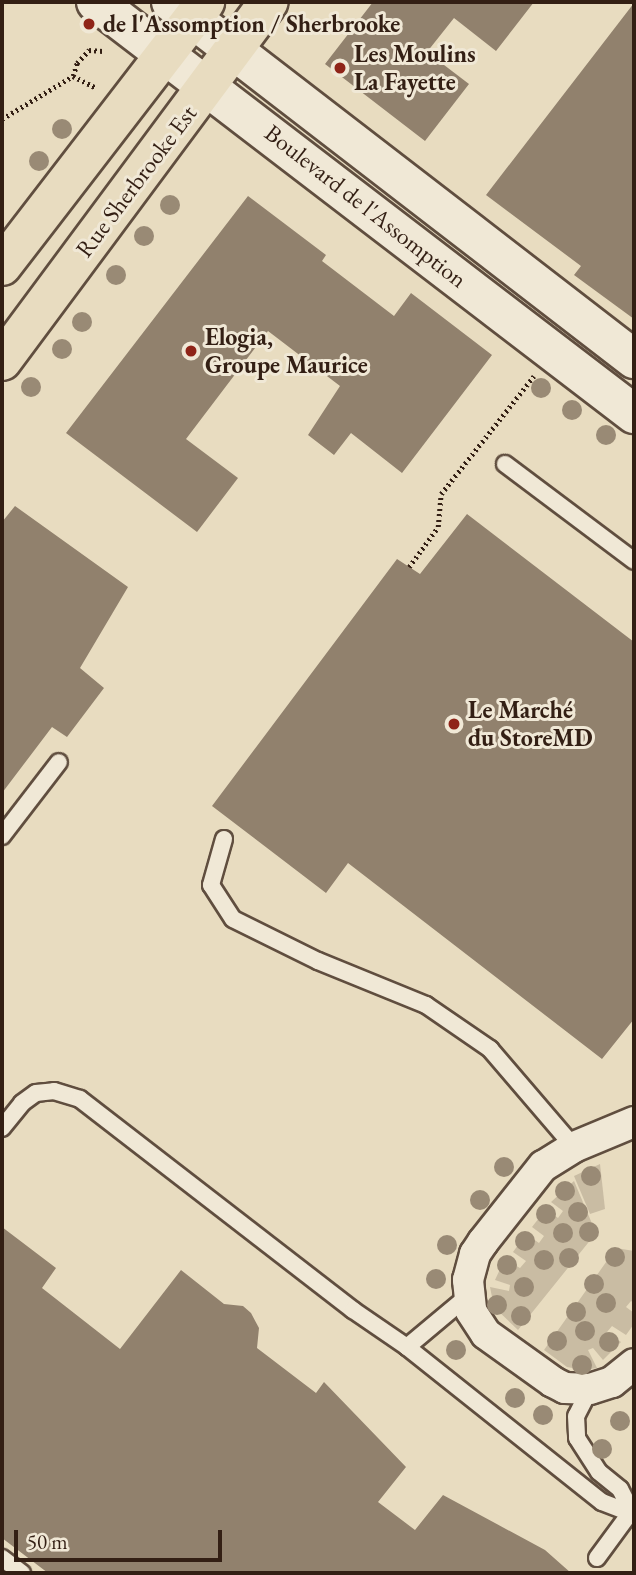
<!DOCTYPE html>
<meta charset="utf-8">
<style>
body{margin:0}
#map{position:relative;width:636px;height:1575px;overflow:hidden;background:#e8dcc0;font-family:"EB Garamond",serif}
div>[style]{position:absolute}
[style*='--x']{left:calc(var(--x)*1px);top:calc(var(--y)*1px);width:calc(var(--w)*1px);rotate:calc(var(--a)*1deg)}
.green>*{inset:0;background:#c9bca3}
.building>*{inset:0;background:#91816d}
.path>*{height:4.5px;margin-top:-2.25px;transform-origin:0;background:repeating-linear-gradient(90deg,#331f14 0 2px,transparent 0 5.5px)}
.roads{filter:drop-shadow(2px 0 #604e3f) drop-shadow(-2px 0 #604e3f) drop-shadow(0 2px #604e3f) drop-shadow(0 -2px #604e3f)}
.service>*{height:16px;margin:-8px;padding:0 8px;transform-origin:8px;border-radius:8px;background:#f0e8d6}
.minor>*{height:30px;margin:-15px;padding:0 15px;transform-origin:15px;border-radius:15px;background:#f0e8d6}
.tertiary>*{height:38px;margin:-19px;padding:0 19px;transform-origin:19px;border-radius:19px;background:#f0e8d6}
.primary>*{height:38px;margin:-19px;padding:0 19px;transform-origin:19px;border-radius:19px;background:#e8dcc0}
.trees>*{width:20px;height:20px;margin:-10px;border-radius:50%;background:#998a75}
.dots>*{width:19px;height:19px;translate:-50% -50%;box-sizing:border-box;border:4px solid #f0e8d6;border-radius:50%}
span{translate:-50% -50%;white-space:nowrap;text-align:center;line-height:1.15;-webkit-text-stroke:6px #f0e8d6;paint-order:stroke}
.poi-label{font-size:24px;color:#331f14;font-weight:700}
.left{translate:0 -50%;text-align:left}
.street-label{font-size:24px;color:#331f14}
.frame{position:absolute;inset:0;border:4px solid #331f14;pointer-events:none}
.scale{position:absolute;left:14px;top:1530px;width:208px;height:32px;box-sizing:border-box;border:4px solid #331f14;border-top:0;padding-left:9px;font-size:21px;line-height:24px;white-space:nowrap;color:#331f14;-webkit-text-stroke:5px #f0e8d6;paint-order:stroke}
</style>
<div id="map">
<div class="green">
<i style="clip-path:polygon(600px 1164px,605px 1209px,590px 1214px,574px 1176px)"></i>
<i style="clip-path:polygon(574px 1181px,596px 1233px,518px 1330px,494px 1307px,490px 1287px,509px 1291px,510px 1285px,495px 1280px,502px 1265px,506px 1260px,520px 1268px,526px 1261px,513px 1252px,526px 1234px,539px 1243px,544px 1236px,532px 1227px,546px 1209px,558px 1218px,563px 1211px,551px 1202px)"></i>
<i style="clip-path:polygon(616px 1248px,634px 1251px,634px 1303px,631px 1301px,626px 1307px,634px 1313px,634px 1324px,626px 1335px,612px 1326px,607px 1332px,621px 1342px,603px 1360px,593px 1348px,588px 1350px,597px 1368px,583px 1370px,567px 1367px,544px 1350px)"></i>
</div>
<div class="building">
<i style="clip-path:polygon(373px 2px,534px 2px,496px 51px,454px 18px,427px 52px,469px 84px,425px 141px,325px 64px)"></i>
<i style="clip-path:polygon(634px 3px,634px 319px,574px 275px,581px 266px,486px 195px)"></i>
<i style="clip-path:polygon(248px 196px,326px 255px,322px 261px,394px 316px,411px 293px,492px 355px,402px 473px,351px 433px,334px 455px,308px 435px,340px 386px,268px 331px,186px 439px,238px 478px,197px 532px,66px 433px)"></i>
<i style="clip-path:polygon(15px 506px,128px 587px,80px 668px,104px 688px,67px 737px,52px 727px,2px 793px,2px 522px)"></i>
<i style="clip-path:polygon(467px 514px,634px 642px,634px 1019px,602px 1059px,348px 863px,326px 893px,212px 806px,397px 559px,420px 574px)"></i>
<i style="clip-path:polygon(2px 1227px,56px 1268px,42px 1288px,120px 1349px,181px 1270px,224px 1304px,243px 1306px,251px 1313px,259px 1328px,257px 1348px,316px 1393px,324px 1382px,406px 1467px,378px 1502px,415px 1530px,443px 1495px,545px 1550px,571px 1573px,48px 1573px,2px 1538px)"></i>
</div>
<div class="path">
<i style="--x:73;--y:76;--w:27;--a:27"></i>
<i style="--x:2;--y:119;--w:83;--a:-31.2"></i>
<i style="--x:73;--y:76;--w:14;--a:-73"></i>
<i style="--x:77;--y:63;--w:18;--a:-47"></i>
<i style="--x:89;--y:50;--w:14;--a:4"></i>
<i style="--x:409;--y:567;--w:49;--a:-54.1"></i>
<i style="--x:438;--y:527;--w:33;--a:-85"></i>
<i style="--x:441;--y:494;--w:150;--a:-51.8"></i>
</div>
<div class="roads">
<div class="service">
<i style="--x:505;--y:464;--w:161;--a:36.9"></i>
<i style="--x:2;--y:836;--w:93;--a:-52.4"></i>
<i style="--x:224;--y:839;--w:48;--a:105.8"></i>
<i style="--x:211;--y:885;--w:40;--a:57.1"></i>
<i style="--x:233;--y:919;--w:95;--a:26.3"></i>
<i style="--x:318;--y:961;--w:117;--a:22.2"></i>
<i style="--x:426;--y:1005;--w:78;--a:34.5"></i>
<i style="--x:490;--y:1049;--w:129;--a:49.4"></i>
<i style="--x:2;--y:1128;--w:32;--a:-51"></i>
<i style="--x:22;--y:1103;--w:17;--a:-36"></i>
<i style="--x:36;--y:1093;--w:18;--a:-6"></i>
<i style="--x:54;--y:1091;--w:27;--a:17"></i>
<i style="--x:80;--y:1099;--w:345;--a:37.7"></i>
<i style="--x:353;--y:1310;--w:65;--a:34.4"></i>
<i style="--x:407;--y:1347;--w:249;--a:38.5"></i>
<i style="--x:602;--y:1502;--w:30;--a:21"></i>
<i style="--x:407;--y:1347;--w:80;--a:-39.9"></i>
<i style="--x:590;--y:1389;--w:30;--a:117"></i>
<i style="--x:576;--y:1416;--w:22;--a:87"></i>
<i style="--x:577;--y:1438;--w:40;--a:57.1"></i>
<i style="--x:599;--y:1472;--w:27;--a:39"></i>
<i style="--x:620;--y:1489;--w:30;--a:63"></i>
<i style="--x:2;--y:1558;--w:25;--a:37"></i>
<i style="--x:597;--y:1558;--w:56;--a:-53.7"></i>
</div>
<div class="minor">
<i style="--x:634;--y:1122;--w:65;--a:157.4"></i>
<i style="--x:574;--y:1147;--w:36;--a:148"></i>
<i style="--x:543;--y:1166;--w:97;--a:128.3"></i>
<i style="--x:483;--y:1242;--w:14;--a:124"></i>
<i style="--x:475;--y:1254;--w:27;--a:105"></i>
<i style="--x:468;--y:1280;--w:31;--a:84"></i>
<i style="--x:471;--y:1311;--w:27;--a:57"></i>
<i style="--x:486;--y:1334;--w:82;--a:35.6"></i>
<i style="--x:553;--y:1382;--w:13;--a:27"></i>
<i style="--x:565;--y:1388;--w:25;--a:2"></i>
<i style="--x:590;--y:1389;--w:23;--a:-18"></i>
<i style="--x:612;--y:1382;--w:28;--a:-39"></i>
</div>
<div class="tertiary">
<i style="--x:96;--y:2;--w:678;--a:37.44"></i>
<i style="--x:171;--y:2;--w:585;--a:37.63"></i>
</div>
<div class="primary">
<i style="--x:2;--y:266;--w:333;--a:-52.4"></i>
<i style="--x:2;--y:361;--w:447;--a:-53.4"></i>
</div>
</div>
<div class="trees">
<i style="left:62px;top:129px"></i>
<i style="left:39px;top:161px"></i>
<i style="left:170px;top:205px"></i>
<i style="left:144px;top:236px"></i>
<i style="left:116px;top:275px"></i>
<i style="left:82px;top:322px"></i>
<i style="left:62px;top:349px"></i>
<i style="left:31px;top:387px"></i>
<i style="left:541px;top:388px"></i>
<i style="left:572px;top:410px"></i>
<i style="left:606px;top:435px"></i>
<i style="left:504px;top:1167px"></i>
<i style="left:591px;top:1176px"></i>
<i style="left:565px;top:1191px"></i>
<i style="left:480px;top:1200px"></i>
<i style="left:578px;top:1212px"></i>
<i style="left:546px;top:1214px"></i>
<i style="left:589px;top:1232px"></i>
<i style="left:563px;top:1233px"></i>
<i style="left:525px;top:1241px"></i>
<i style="left:447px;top:1245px"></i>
<i style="left:615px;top:1257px"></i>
<i style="left:569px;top:1258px"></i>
<i style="left:544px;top:1260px"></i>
<i style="left:507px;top:1265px"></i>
<i style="left:436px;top:1279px"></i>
<i style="left:594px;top:1284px"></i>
<i style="left:524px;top:1287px"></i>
<i style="left:606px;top:1303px"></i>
<i style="left:497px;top:1305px"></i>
<i style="left:576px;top:1312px"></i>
<i style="left:521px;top:1316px"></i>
<i style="left:585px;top:1331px"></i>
<i style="left:557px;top:1341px"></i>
<i style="left:609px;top:1342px"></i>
<i style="left:456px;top:1350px"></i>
<i style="left:582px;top:1365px"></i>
<i style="left:515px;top:1398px"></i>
<i style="left:543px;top:1415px"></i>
<i style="left:620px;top:1421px"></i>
<i style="left:602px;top:1449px"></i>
</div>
<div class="dots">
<i style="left:89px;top:24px;background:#8f2418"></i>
<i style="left:340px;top:68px;background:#8f2418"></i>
<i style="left:191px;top:351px;background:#8f2418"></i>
<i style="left:454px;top:724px;background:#8f2418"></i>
</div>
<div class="poi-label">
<span class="left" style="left:103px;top:24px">de l'Assomption / Sherbrooke</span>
<span class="left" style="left:354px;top:68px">Les Moulins<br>La Fayette</span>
<span class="left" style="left:205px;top:351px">Elogia,<br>Groupe Maurice</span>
<span class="left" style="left:468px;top:724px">Le Marché<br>du StoreMD</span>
</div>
<div class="street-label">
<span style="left:136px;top:181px;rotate:-53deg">Rue Sherbrooke Est</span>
<span style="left:366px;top:206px;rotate:38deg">Boulevard de l'Assomption</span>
</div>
<div class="frame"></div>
<div class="scale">50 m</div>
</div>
